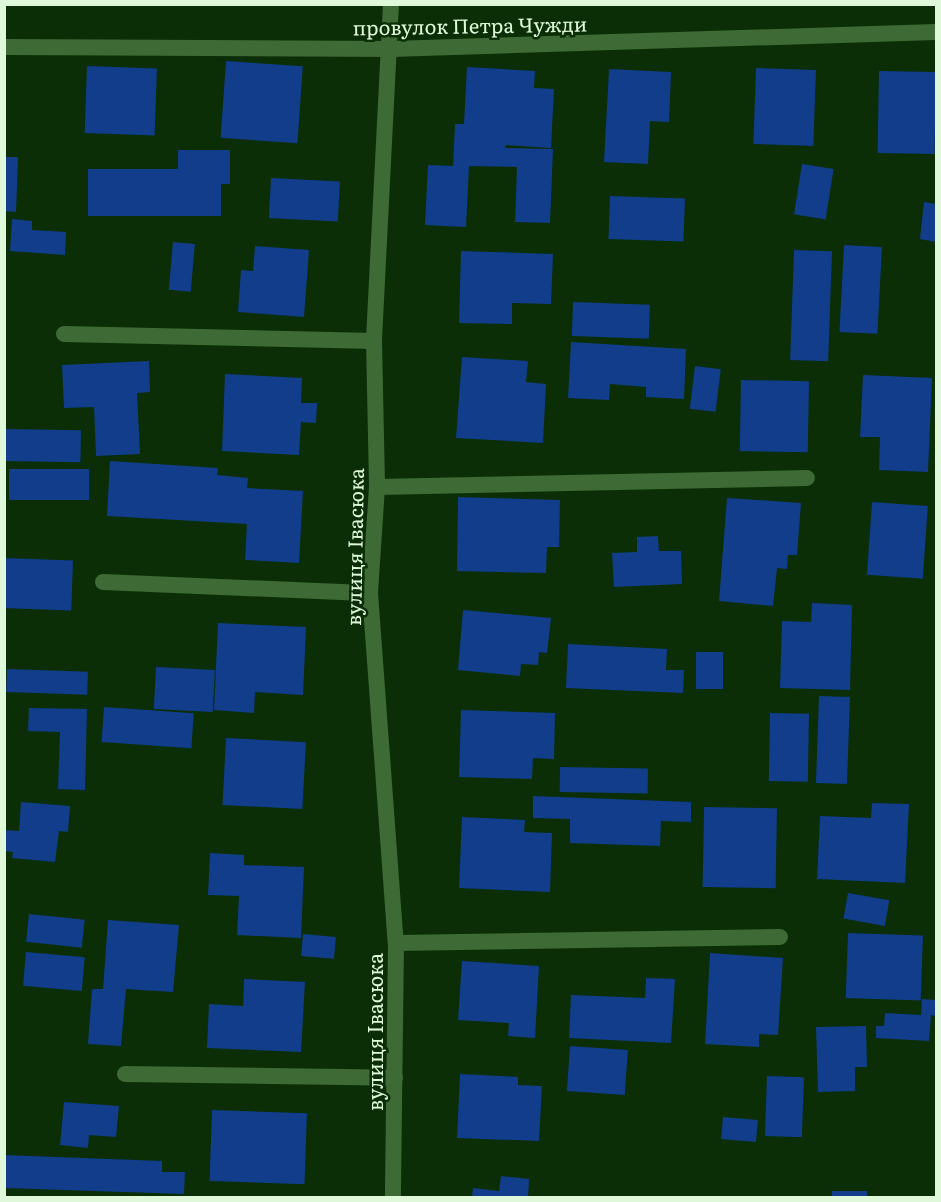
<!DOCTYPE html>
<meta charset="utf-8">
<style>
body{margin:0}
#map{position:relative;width:941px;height:1202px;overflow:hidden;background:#0b2e06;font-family:Literata,serif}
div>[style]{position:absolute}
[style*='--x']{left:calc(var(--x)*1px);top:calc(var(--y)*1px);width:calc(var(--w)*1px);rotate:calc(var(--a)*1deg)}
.building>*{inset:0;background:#113d8b;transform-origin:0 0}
.minor>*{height:16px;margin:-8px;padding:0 8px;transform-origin:8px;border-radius:8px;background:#3d6a35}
span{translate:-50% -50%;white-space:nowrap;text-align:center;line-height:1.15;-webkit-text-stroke:5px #0b2e06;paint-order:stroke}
.street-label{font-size:20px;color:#dff8da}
.frame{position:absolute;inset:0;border:6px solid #dff8da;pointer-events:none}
</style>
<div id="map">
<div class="building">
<i style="left:226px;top:61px;width:77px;height:77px;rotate:4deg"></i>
<i style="left:87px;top:66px;width:70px;height:67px;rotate:2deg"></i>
<i style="clip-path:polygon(467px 67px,535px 71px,534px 88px,554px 89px,551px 148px,506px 145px,505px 148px,553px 149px,550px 223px,515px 222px,517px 167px,469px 166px,466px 227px,425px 225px,428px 165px,453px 166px,455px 124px,464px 124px)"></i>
<i style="left:756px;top:68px;width:60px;height:76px;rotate:2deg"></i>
<i style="clip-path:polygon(609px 69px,671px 72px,669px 122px,650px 121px,648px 164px,604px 162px)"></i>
<i style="left:879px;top:71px;width:57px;height:82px;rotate:1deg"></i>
<i style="clip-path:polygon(178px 150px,230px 150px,230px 184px,221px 184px,221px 216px,88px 216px,88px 169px,178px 169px)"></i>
<i style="clip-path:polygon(4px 157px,18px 157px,16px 212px,4px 211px)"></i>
<i style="left:802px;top:164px;width:32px;height:51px;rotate:9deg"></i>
<i style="left:271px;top:178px;width:69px;height:40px;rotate:3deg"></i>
<i style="left:610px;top:196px;width:75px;height:43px;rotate:2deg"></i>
<i style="clip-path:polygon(924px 202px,936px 204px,936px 242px,920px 239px)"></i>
<i style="clip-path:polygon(12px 219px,32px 221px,32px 230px,66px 232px,65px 255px,10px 251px)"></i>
<i style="left:173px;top:242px;width:22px;height:48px;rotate:5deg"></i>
<i style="left:844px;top:245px;width:38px;height:87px;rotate:3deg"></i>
<i style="clip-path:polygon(255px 246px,309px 250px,304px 317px,238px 312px,241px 270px,253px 271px)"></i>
<i style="left:794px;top:250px;width:38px;height:110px;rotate:2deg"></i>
<i style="clip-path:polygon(461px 251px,553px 254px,551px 304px,512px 303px,512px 324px,459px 323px)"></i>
<i style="left:573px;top:302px;width:77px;height:34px;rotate:2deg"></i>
<i style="clip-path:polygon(571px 342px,686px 349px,684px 399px,646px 397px,646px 387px,610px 384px,609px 400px,568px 398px)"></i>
<i style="clip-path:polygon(462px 357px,528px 361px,526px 382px,546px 384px,543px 443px,456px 438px)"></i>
<i style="clip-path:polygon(149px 361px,150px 392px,137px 393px,140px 454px,96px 456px,94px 407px,64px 408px,62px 365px)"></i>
<i style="left:695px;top:366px;width:26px;height:43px;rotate:7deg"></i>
<i style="clip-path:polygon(225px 374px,302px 378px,301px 403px,317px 403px,316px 423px,301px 422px,299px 455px,222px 451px)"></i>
<i style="clip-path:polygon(863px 375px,932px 378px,928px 472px,879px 470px,880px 437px,860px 437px)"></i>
<i style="left:741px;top:380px;width:68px;height:71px;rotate:1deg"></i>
<i style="left:4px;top:429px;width:77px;height:32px;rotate:1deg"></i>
<i style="clip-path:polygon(110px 461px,218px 468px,217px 475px,248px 478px,247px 488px,303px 491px,299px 563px,245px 560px,247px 524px,107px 516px)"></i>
<i style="left:9px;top:469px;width:80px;height:31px"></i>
<i style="clip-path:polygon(458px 497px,560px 500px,559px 547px,547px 547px,546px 573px,457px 571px)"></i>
<i style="clip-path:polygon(727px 498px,801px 503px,797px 555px,788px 555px,787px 569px,777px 568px,773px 606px,719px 601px)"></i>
<i style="left:872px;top:502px;width:56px;height:73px;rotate:4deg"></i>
<i style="clip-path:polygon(658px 536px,659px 551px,681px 551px,682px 584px,614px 587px,612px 553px,637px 552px,637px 537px)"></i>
<i style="left:4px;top:558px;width:69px;height:50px;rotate:2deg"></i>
<i style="clip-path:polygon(812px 603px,852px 605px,850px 690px,780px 688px,782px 621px,811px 622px)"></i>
<i style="clip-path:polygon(463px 610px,551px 618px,547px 653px,539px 652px,538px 665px,521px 664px,520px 676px,458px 670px)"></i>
<i style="clip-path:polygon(218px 623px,306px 627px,303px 695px,255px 692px,254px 713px,214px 710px)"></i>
<i style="clip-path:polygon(568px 644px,667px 649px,666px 670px,684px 670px,683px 693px,566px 688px)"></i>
<i style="left:696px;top:652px;width:27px;height:37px"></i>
<i style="left:156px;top:667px;width:59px;height:42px;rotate:3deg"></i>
<i style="left:7px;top:669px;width:81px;height:23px;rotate:2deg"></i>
<i style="left:819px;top:696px;width:31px;height:87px;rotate:2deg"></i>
<i style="left:104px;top:707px;width:90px;height:35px;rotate:4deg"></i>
<i style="clip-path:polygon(29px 708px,87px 709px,85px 790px,58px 789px,60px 732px,28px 731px)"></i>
<i style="clip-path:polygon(461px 710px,555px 713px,554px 759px,533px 758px,532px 779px,459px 777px)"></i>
<i style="left:770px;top:713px;width:39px;height:68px;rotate:1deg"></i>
<i style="left:226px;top:738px;width:80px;height:67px;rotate:3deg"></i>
<i style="left:560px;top:767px;width:88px;height:25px;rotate:1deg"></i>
<i style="clip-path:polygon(533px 796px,691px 802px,691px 822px,661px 821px,660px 846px,570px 843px,570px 819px,533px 818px)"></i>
<i style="clip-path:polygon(21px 802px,70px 806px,68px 832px,59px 831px,55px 862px,12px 858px,13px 852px,4px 851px,4px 830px,19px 831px)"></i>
<i style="clip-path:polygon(872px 803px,909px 804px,905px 883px,817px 879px,820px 816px,871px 818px)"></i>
<i style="left:704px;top:807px;width:73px;height:80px;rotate:1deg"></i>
<i style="clip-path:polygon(462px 817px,525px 820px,524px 832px,552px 833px,550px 892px,459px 888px)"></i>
<i style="clip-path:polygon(210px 853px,244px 855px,244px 865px,304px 867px,301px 938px,237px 935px,239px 896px,208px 895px)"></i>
<i style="left:848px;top:893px;width:42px;height:26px;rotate:10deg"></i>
<i style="left:29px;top:914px;width:56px;height:28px;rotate:6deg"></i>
<i style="clip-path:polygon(108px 920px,179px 925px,173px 992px,126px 989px,121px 1046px,88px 1044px,92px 989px,103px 989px)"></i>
<i style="left:848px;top:933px;width:75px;height:65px;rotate:2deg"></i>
<i style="left:303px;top:934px;width:33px;height:22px;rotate:5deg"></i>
<i style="left:26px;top:952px;width:59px;height:34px;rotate:5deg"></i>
<i style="clip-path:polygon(710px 953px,783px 958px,778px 1035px,759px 1034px,759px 1047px,705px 1044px)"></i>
<i style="clip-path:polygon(462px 961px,539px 966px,535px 1038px,508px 1036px,509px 1023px,458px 1020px)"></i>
<i style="clip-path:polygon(646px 978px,675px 979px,671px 1043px,569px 1038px,571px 995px,645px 998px)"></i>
<i style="clip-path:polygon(244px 979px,305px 982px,301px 1052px,207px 1048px,209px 1004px,243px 1006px)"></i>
<i style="clip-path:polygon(922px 999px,936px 1000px,936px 1016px,931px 1015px,929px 1041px,876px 1038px,876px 1026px,884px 1026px,885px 1013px,921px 1015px)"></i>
<i style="clip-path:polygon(866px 1026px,867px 1067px,855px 1067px,855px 1091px,818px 1092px,816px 1027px)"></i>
<i style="left:570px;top:1046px;width:58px;height:45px;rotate:4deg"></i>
<i style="clip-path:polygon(460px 1074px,518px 1077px,518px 1085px,542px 1086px,539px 1141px,457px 1138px)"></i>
<i style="left:767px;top:1076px;width:37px;height:60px;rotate:2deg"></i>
<i style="clip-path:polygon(64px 1102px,119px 1106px,116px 1137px,89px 1135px,88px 1148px,60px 1145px)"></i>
<i style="left:212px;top:1110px;width:95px;height:71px;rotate:2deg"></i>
<i style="left:723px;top:1117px;width:35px;height:22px;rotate:5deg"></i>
<i style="clip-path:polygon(4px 1155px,162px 1161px,162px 1172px,185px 1172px,184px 1194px,4px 1188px)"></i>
<i style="clip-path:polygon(501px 1176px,529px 1179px,528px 1198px,472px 1198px,473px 1188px,499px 1191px)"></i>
<i style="left:832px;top:1191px;width:35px;height:7px"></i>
</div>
<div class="minor">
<i style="--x:391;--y:4;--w:337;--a:92.9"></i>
<i style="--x:374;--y:341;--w:146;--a:88.8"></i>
<i style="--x:377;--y:487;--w:106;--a:93.8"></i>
<i style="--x:370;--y:593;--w:351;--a:85.8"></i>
<i style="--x:396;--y:943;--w:255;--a:90.7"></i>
<i style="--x:4;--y:47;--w:387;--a:0.3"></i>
<i style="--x:391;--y:49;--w:545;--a:-1.79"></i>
<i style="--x:64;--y:334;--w:310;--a:1.3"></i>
<i style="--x:377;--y:487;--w:430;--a:-1.2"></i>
<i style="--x:103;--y:582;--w:267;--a:2.4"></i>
<i style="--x:396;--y:943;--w:384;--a:-0.9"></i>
<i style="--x:125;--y:1074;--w:270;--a:0.8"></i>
</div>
<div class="street-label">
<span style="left:470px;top:25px;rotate:-1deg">провулок Петра Чужди</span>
<span style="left:354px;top:547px;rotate:-89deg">вулиця Івасюка</span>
<span style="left:374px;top:1032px;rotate:-90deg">вулиця Івасюка</span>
</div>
<div class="frame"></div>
</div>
